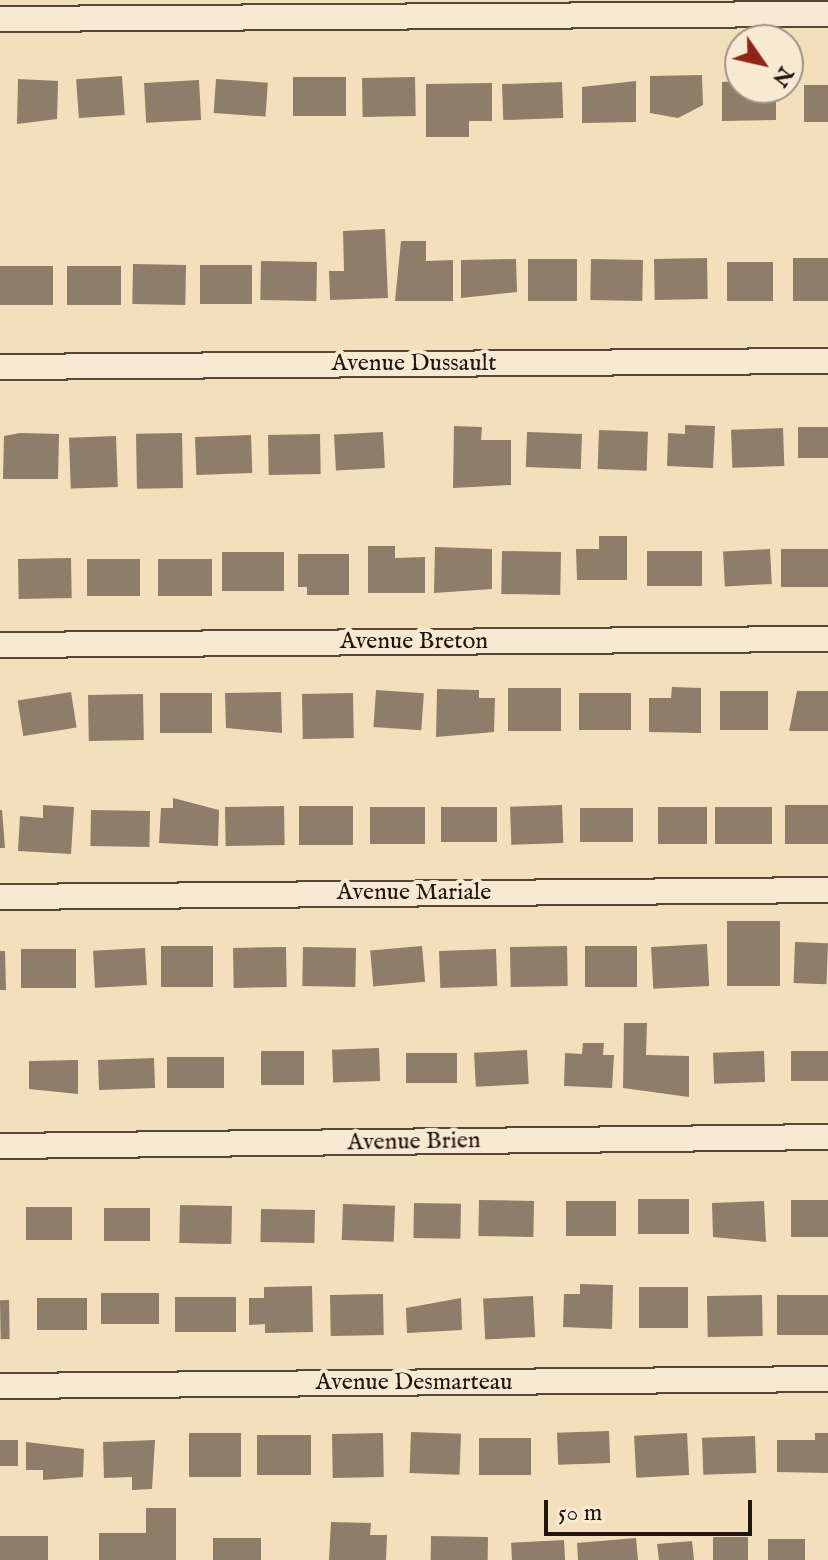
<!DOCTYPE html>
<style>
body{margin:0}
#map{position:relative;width:828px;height:1560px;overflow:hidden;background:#f3dfbb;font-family:"IM FELL English",serif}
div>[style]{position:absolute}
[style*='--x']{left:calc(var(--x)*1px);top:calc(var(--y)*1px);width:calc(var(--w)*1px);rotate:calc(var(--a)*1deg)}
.building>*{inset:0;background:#8e7d68;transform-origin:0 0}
.roads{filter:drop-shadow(2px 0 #564639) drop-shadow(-2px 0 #564639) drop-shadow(0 2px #564639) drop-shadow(0 -2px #564639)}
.street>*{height:24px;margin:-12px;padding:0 12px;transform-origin:12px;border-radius:12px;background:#f7ead3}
span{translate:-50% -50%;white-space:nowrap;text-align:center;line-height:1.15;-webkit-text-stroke:8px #f7ead3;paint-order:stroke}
.street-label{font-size:24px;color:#21130e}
.north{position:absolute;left:724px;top:24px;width:80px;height:80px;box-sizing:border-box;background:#f7ead3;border:2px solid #a19484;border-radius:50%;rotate:124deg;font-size:22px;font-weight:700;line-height:32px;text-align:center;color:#21130e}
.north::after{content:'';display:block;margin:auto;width:28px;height:36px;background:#8f2418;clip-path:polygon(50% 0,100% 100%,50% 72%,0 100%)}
.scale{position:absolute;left:544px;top:1500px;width:208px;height:36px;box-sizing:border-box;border:4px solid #21130e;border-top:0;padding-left:10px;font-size:24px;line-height:28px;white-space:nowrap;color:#21130e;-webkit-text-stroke:6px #f7ead3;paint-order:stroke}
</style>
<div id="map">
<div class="building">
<i style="clip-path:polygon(702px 75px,703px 105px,678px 118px,650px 113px,650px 76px)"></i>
<i style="left:122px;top:76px;width:39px;height:46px;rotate:86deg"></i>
<i style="left:293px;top:77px;width:53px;height:39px"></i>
<i style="left:415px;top:77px;width:39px;height:53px;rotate:89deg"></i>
<i style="clip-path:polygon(18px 79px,58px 81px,57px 119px,17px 124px)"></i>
<i style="left:216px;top:79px;width:52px;height:34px;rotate:4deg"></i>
<i style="left:199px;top:80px;width:40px;height:55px;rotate:87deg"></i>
<i style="clip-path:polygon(636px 81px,636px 122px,582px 123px,582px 87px)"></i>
<i style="clip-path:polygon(740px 81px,740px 88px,776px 88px,776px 120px,722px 121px,722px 82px)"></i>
<i style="left:562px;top:82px;width:36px;height:60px;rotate:88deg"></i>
<i style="clip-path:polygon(492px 83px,492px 121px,469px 121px,469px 137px,426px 137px,426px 84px)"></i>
<i style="left:804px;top:85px;width:24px;height:37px"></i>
<i style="clip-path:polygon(385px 229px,388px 298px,330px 300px,329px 271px,344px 271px,343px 231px)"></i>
<i style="clip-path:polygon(401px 241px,426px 241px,426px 261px,453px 260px,453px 301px,395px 301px)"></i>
<i style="left:707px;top:258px;width:41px;height:53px;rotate:89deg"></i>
<i style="left:828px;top:258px;width:43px;height:35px;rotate:90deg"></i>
<i style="clip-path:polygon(516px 259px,517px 292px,461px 298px,461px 260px)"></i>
<i style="left:528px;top:259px;width:49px;height:42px"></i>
<i style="left:591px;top:259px;width:52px;height:41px;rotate:1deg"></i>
<i style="left:261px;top:261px;width:56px;height:39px;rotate:1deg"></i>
<i style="left:727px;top:262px;width:46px;height:39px"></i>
<i style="left:133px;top:264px;width:53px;height:40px;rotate:1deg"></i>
<i style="left:252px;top:265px;width:39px;height:52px;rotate:90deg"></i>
<i style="left:0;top:266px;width:53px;height:39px"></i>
<i style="left:67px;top:266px;width:54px;height:39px"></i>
<i style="clip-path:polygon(685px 425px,715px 426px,713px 468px,667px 466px,668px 433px,685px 434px)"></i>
<i style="clip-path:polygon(454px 426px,482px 427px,481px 440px,511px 440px,511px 485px,453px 488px)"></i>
<i style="left:798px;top:427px;width:30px;height:31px"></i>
<i style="left:783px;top:428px;width:38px;height:52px;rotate:88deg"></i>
<i style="left:599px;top:430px;width:49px;height:39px;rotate:2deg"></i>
<i style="left:383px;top:432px;width:36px;height:49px;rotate:87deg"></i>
<i style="clip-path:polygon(20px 433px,59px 434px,58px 479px,3px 479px,4px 436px)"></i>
<i style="left:182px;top:433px;width:55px;height:46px;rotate:89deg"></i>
<i style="left:320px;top:434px;width:40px;height:52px;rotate:89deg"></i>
<i style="left:582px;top:434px;width:35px;height:55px;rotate:92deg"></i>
<i style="left:251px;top:435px;width:38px;height:56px;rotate:88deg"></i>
<i style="left:116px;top:436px;width:51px;height:47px;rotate:88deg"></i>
<i style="clip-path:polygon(599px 536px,627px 536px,627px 580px,577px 580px,576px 549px,599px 549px)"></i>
<i style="clip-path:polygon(368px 546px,395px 546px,395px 558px,425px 557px,425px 593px,368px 593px)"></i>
<i style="clip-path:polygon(435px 547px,492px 549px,492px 589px,434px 593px)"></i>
<i style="left:770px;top:549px;width:35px;height:47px;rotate:87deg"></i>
<i style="left:828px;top:549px;width:38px;height:47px;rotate:90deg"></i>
<i style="left:502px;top:551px;width:59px;height:43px;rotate:1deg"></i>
<i style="left:647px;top:551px;width:55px;height:35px"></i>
<i style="left:284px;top:552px;width:39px;height:62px;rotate:90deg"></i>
<i style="clip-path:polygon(298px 554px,349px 554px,349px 595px,307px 595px,307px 587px,298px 587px)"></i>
<i style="left:71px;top:558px;width:40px;height:53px;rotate:89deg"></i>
<i style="left:140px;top:559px;width:37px;height:53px;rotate:90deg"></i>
<i style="left:212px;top:559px;width:37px;height:54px;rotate:90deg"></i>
<i style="clip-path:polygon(672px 687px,701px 688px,701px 733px,649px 732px,649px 698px,671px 698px)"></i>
<i style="left:561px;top:688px;width:43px;height:53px;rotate:90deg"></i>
<i style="clip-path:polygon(437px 689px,479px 690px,479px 698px,495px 698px,494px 732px,436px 737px)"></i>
<i style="left:376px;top:690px;width:48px;height:37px;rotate:4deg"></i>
<i style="left:720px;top:691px;width:48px;height:39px"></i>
<i style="clip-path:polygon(797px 691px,828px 691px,828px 731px,789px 731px)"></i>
<i style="left:71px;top:692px;width:36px;height:54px;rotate:81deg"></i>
<i style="clip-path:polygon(281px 692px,282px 733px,226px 728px,225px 693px)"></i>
<i style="left:160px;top:693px;width:52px;height:40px"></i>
<i style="left:353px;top:693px;width:45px;height:51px;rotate:89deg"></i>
<i style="left:631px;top:693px;width:37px;height:52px;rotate:90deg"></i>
<i style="left:143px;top:694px;width:46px;height:55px;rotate:89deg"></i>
<i style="clip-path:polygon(173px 798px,219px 810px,218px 846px,159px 843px,161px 808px,173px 808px)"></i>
<i style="clip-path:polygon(43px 805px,74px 807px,71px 854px,18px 851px,20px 816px,43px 818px)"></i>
<i style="left:562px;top:805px;width:38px;height:52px;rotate:88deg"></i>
<i style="left:828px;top:805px;width:39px;height:43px;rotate:90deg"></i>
<i style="left:284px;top:806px;width:39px;height:59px;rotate:89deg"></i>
<i style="left:299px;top:806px;width:54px;height:39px"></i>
<i style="left:370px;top:807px;width:55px;height:37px"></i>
<i style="left:441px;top:807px;width:56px;height:35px"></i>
<i style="left:658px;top:807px;width:49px;height:37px"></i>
<i style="left:715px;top:807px;width:57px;height:37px"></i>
<i style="left:580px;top:808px;width:53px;height:34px"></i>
<i style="clip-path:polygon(0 810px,2px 810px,5px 848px,0 848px)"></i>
<i style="left:91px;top:810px;width:59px;height:36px;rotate:1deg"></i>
<i style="left:727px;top:921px;width:53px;height:65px"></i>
<i style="left:795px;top:942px;width:33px;height:41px;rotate:2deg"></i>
<i style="left:707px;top:944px;width:42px;height:56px;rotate:87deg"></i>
<i style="left:161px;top:946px;width:52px;height:41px"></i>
<i style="left:422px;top:946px;width:36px;height:52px;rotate:85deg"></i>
<i style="left:567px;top:946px;width:40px;height:57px;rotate:89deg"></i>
<i style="left:585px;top:946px;width:52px;height:41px"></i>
<i style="left:286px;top:947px;width:40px;height:53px;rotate:89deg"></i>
<i style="left:303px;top:947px;width:53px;height:39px;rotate:1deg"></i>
<i style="left:145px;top:948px;width:37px;height:52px;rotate:87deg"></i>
<i style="left:21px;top:949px;width:55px;height:39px"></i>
<i style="left:496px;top:949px;width:37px;height:57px;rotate:88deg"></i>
<i style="clip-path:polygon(0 951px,5px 951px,6px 990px,0 990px)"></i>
<i style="clip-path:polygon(624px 1023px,647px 1023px,646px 1055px,689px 1056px,689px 1097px,623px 1088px)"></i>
<i style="clip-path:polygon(583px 1043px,604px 1043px,603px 1055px,614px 1055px,612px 1088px,564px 1086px,565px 1053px,582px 1054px)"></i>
<i style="left:379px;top:1048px;width:33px;height:47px;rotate:88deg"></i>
<i style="left:527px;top:1050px;width:34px;height:53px;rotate:87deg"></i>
<i style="left:261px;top:1051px;width:43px;height:34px"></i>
<i style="left:764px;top:1051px;width:31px;height:51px;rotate:88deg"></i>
<i style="left:791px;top:1051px;width:37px;height:30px"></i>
<i style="left:457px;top:1053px;width:30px;height:51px;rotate:90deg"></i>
<i style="left:224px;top:1057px;width:31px;height:57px;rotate:90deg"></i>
<i style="left:154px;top:1058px;width:30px;height:56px;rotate:88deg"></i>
<i style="clip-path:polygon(78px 1060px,78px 1094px,29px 1089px,29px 1061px)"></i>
<i style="left:638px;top:1199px;width:51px;height:35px"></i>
<i style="left:479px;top:1200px;width:55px;height:36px;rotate:1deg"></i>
<i style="left:828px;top:1200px;width:37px;height:37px;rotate:90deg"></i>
<i style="left:566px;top:1201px;width:50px;height:35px"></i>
<i style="clip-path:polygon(764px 1201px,766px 1242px,713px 1237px,712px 1203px)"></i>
<i style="left:414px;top:1203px;width:47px;height:35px;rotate:1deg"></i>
<i style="left:343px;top:1204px;width:52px;height:36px;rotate:2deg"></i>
<i style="left:180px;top:1205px;width:52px;height:38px;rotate:1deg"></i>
<i style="left:72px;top:1207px;width:33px;height:46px;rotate:90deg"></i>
<i style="left:104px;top:1208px;width:46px;height:33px"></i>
<i style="left:261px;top:1209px;width:54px;height:33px;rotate:1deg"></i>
<i style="clip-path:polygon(580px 1284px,613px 1285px,612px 1329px,563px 1327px,564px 1294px,580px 1294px)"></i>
<i style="clip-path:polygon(312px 1286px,313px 1332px,265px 1333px,265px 1324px,249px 1325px,249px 1298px,264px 1298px,264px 1287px)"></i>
<i style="left:688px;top:1287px;width:41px;height:49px;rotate:90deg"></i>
<i style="left:101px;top:1293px;width:58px;height:31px"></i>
<i style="left:383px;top:1294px;width:41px;height:53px;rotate:89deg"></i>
<i style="left:762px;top:1295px;width:41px;height:55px;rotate:89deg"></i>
<i style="left:828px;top:1295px;width:40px;height:51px;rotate:90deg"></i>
<i style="left:533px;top:1296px;width:41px;height:50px;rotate:87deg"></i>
<i style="left:175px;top:1297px;width:61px;height:35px"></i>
<i style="left:87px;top:1298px;width:32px;height:50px;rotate:90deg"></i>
<i style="clip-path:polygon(461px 1298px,462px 1330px,407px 1333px,406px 1308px)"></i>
<i style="left:9px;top:1300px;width:39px;height:9px;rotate:89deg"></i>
<i style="left:609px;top:1431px;width:32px;height:52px;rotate:88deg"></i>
<i style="left:411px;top:1432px;width:50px;height:41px;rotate:2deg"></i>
<i style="left:241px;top:1433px;width:44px;height:52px;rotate:90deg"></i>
<i style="left:383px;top:1433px;width:44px;height:51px;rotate:89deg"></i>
<i style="left:687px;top:1433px;width:42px;height:53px;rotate:87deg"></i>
<i style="clip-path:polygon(815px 1433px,828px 1433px,828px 1473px,777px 1472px,777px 1440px,815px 1440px)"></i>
<i style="left:257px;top:1435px;width:54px;height:40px"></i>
<i style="left:755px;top:1436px;width:37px;height:53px;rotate:88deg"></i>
<i style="left:531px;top:1438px;width:37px;height:52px;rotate:90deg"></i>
<i style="left:0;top:1440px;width:18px;height:26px"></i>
<i style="clip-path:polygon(155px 1440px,152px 1489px,132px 1490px,132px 1477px,104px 1478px,103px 1442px)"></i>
<i style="clip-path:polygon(26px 1442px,84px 1449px,83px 1477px,43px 1480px,43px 1470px,26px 1470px)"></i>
<i style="clip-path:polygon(146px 1508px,176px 1508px,176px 1560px,99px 1560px,99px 1533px,146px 1533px)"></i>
<i style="clip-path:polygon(331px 1522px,371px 1523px,370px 1535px,387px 1535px,386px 1560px,329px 1560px)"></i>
<i style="left:48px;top:1536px;width:24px;height:48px;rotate:90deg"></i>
<i style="left:431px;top:1536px;width:57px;height:24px;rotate:1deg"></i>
<i style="left:748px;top:1537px;width:23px;height:35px;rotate:90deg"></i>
<i style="left:261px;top:1538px;width:22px;height:48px;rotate:90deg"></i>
<i style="clip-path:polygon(636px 1538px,638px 1560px,578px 1560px,577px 1543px)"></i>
<i style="left:768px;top:1539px;width:37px;height:21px"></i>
<i style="left:564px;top:1540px;width:20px;height:53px;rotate:87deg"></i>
<i style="clip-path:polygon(692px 1541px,694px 1560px,659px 1560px,657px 1544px)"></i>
</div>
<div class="roads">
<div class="street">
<i style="--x:0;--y:19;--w:828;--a:-0.35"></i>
<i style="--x:0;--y:367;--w:828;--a:-0.42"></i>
<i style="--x:0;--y:645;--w:828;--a:-0.42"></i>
<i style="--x:0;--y:897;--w:828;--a:-0.48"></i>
<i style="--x:0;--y:1146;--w:828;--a:-0.62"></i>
<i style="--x:0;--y:1386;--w:828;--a:-0.48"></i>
</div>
</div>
<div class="street-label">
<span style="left:414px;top:364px">Avenue Dussault</span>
<span style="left:414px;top:642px">Avenue Breton</span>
<span style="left:414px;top:893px">Avenue Mariale</span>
<span style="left:414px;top:1142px;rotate:-1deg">Avenue Brien</span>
<span style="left:414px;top:1383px">Avenue Desmarteau</span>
</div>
<div class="north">N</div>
<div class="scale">50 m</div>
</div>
